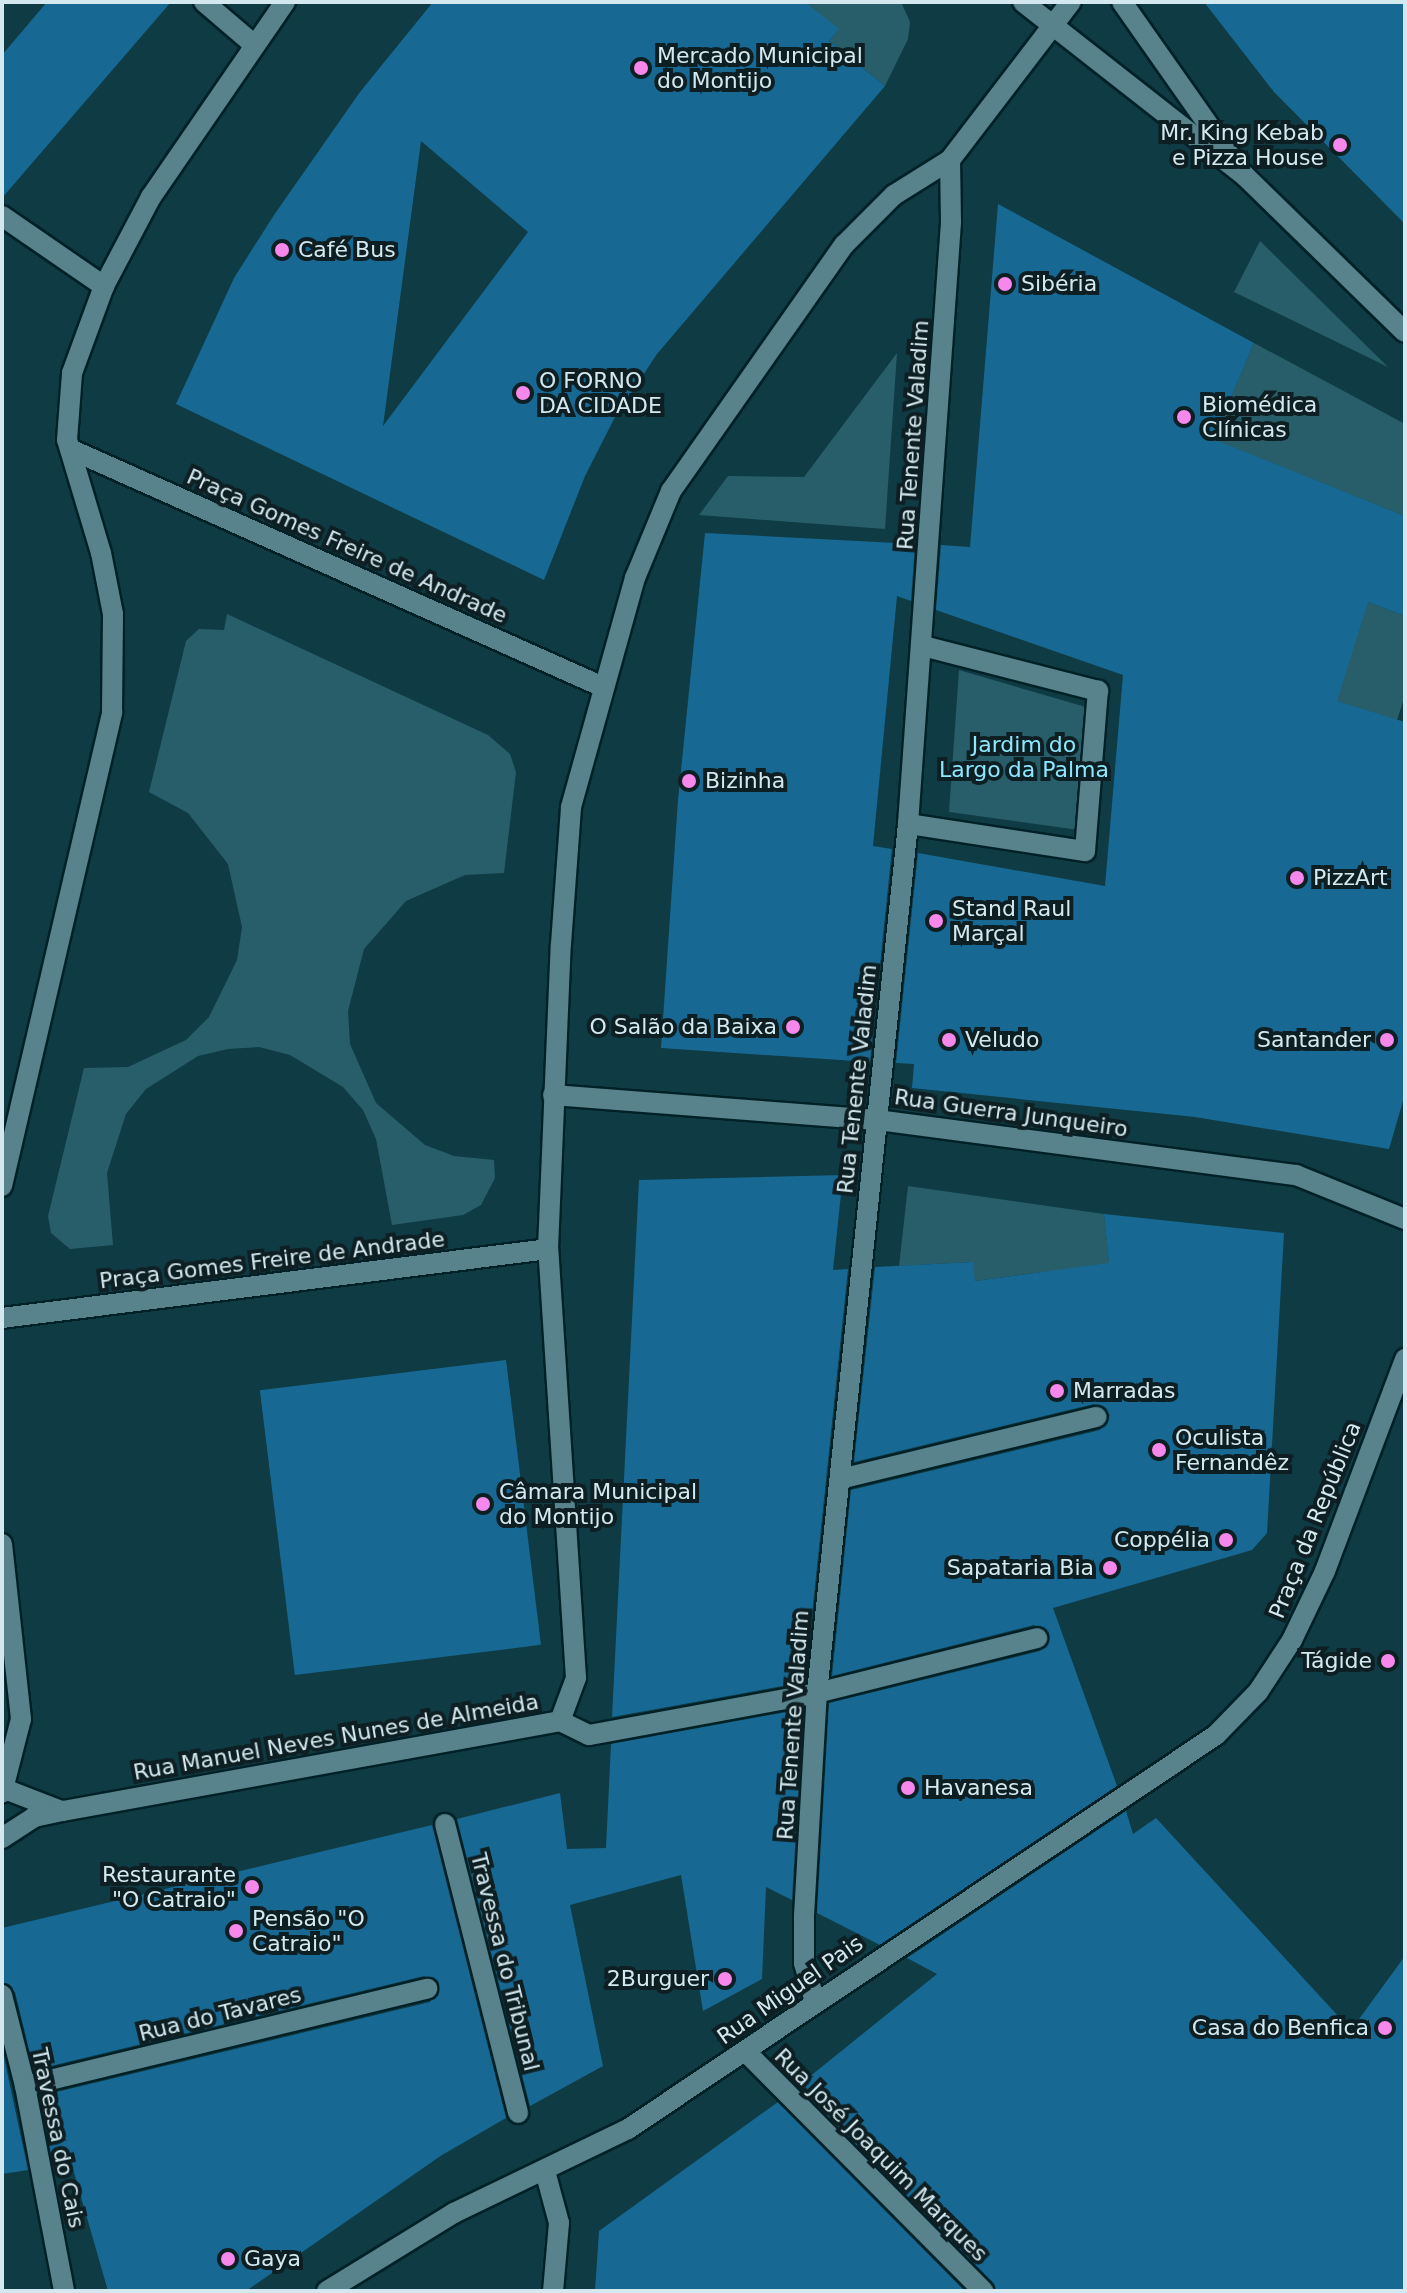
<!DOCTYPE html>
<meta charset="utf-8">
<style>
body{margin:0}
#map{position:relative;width:1407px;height:2293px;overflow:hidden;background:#0f3b44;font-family:"DejaVu Sans",sans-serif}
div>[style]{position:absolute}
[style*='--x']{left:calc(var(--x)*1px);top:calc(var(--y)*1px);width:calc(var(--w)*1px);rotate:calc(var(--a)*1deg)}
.green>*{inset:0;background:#275e6a}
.building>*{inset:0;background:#176993;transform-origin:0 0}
.roads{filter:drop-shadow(2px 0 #012127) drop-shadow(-2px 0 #012127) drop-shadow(0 2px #012127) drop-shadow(0 -2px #012127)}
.lane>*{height:20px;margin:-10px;padding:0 10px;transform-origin:10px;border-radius:10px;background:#58828c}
.street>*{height:20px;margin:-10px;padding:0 10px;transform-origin:10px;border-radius:10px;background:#58828c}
.dots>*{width:22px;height:22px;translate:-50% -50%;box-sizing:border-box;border:4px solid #0e1f23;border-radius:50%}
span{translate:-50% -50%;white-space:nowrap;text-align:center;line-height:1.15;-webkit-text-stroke:8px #0e1f23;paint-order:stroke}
.poi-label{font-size:22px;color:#d3e9ef}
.left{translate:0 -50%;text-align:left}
.right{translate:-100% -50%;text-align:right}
.street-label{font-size:22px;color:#d3e9ef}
.park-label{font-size:22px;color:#8be8fe}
.frame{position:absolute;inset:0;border:4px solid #d3e9ef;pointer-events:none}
</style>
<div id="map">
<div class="green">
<i style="clip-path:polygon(784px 2px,901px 2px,910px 22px,908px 39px,885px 86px,829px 41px,838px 30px)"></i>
<i style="clip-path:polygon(1260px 241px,1388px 367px,1234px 292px)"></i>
<i style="clip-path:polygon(1254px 343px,1405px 424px,1405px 516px,1254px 456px,1368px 602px,1405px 616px,1405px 695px,1397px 720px,1317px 695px,1172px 533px)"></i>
<i style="clip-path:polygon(897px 353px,885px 529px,699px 515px,728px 476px,804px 477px)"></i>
<i style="clip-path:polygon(227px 614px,488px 735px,510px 754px,516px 772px,504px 873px,465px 875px,406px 901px,364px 949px,348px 1011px,350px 1044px,376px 1103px,425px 1145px,454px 1156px,494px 1160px,495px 1178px,481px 1205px,463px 1215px,392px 1225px,376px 1139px,363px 1110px,343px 1087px,290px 1055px,259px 1047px,228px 1049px,198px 1056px,146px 1089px,126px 1114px,107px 1173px,113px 1245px,70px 1249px,51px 1233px,48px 1216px,84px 1068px,128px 1067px,186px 1040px,209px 1017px,237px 960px,242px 927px,228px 864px,188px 813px,149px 792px,186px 641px,199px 629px,224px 630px)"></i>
<i style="clip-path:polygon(959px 670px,1096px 710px,1086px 831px,949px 812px)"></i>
<i style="clip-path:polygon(908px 1186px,1104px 1214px,1114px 1309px,1051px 1271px,975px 1281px,972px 1262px,899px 1266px)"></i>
</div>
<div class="building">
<i style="clip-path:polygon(47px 2px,171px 2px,2px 198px,2px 55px)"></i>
<i style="clip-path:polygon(evenodd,433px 2px,805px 2px,839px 29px,829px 41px,885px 86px,657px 354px,614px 419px,585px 476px,544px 580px,176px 404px,234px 278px,274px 215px,360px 92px,433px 2px,421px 141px,528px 232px,383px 426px,421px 141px)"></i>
<i style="clip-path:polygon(1204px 2px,1405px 2px,1405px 224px,1274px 92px)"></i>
<i style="clip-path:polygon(998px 204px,1254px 343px,1213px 439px,1405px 516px,1405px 616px,1368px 602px,1337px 701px,1405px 722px,1405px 1094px,1389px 1149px,1195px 1117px,912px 1088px,914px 1064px,896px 1063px,918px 853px,1105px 886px,1123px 675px,936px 610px,941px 545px,970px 547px)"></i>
<i style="clip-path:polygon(705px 533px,915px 544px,911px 601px,897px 596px,873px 846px,892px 849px,870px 1062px,661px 1048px,678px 800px)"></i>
<i style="clip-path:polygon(843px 1175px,833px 1270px,848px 1269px,805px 1682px,612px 1717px,639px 1180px)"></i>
<i style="clip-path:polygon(1104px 1214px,1284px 1233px,1267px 1533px,1252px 1550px,1053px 1608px,1117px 1786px,880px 1945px,817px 1913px,829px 1703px,1040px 1651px,1050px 1636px,1034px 1625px,832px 1676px,851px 1490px,1100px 1430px,1110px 1415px,1094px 1404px,854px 1462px,875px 1267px,973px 1262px,975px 1281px,1109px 1263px)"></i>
<i style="left:506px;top:1360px;width:287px;height:248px;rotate:83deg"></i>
<i style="clip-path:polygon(803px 1709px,792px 1900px,766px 1887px,762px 1979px,703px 2011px,681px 1875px,570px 1905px,603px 2066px,530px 2106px,457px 1819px,560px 1793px,567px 1849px,606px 1848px,611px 1744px)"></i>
<i style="clip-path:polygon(1126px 1811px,1133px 1834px,1156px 1818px,1351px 2030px,1405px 1956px,1405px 2291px,996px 2291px,798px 2086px,937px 1974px,907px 1958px)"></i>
<i style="clip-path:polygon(432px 1825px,506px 2118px,442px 2155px,246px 2291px,108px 2291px,71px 2162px,53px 2165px,40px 2096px,430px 2002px,439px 1985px,424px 1976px,34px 2070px,15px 1992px,2px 1982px,2px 1928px)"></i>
<i style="clip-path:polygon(2px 2048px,28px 2170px,2px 2174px)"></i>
<i style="clip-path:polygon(778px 2102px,965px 2291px,595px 2291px,599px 2231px)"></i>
</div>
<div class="roads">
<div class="lane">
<i style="--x:923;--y:646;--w:181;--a:14.4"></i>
<i style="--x:908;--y:824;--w:179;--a:8.7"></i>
<i style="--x:25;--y:2086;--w:414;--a:-13.6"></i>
</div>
<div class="street">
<i style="--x:204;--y:2;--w:63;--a:40.5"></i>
<i style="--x:1023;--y:2;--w:282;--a:38.1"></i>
<i style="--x:1245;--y:176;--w:223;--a:44.3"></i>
<i style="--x:1122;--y:2;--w:189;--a:54.9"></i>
<i style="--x:2;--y:216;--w:124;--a:34.5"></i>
<i style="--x:70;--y:449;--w:584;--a:24.06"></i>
<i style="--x:1085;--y:851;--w:161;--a:-85.4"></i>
<i style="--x:553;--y:1095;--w:325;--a:4.4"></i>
<i style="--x:877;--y:1120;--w:423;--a:7.5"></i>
<i style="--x:1296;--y:1175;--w:118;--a:22"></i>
<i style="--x:2;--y:1186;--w:487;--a:-76.9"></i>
<i style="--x:112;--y:712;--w:98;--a:-89.4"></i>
<i style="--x:113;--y:614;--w:62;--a:-101.1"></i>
<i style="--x:101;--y:553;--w:118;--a:-106.7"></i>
<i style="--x:67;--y:440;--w:67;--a:-85.7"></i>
<i style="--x:72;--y:373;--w:93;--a:-69.8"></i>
<i style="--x:104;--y:286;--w:101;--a:-62.2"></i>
<i style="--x:151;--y:197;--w:237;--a:-55.5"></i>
<i style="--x:2;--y:1318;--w:550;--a:-7.2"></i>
<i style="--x:840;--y:1479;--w:264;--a:-13.6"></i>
<i style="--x:2;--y:1544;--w:176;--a:83.8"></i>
<i style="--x:21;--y:1719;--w:76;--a:104.4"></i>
<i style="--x:560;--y:1721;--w:46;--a:-69.6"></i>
<i style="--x:576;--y:1678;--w:430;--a:-93.7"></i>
<i style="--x:548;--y:1249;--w:305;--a:-87.6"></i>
<i style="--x:561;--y:944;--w:137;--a:-85.8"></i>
<i style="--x:571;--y:807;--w:238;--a:-74.4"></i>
<i style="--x:635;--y:578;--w:94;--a:-67.5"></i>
<i style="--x:671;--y:491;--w:301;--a:-54.9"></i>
<i style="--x:844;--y:245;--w:71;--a:-45"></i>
<i style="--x:894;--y:195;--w:66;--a:-32"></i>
<i style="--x:950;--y:160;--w:199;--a:-52.6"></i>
<i style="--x:2;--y:1788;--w:61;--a:21.1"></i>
<i style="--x:445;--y:1824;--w:298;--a:75.8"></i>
<i style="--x:2;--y:1838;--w:38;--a:-33"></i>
<i style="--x:34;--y:1817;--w:30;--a:-12"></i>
<i style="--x:63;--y:1811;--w:505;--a:-10.26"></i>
<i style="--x:560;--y:1721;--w:32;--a:26"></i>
<i style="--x:589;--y:1735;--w:232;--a:-10.4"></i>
<i style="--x:817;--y:1693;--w:227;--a:-14"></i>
<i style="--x:2;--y:1995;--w:94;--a:75.8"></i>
<i style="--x:25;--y:2086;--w:209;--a:79.2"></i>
<i style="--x:815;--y:2002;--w:41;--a:-105.8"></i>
<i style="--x:804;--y:1963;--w:47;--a:-90"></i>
<i style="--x:804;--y:1916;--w:223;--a:-86.7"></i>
<i style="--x:817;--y:1693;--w:874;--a:-84.02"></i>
<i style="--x:908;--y:824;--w:604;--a:-85.91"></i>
<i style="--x:951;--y:222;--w:62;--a:-90.9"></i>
<i style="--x:746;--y:2052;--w:337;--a:45.2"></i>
<i style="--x:545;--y:2171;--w:54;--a:74.9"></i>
<i style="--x:559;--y:2223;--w:68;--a:95"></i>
<i style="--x:327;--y:2291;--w:149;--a:-31.6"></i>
<i style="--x:454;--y:2213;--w:193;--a:-25.8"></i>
<i style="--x:628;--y:2129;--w:708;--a:-33.82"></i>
<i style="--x:1216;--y:1735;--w:60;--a:-45.7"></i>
<i style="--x:1258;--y:1692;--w:62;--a:-56.8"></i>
<i style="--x:1292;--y:1640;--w:76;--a:-64.4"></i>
<i style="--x:1325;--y:1571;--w:227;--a:-69.3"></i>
</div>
</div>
<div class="dots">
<i style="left:641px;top:68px;background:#f788eb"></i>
<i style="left:1340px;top:145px;background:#f788eb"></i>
<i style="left:282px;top:250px;background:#f788eb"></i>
<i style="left:1005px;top:284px;background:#f788eb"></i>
<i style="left:523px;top:393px;background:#f788eb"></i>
<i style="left:1184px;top:417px;background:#f788eb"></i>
<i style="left:689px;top:781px;background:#f788eb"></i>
<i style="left:1297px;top:878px;background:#f788eb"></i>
<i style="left:936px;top:921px;background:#f788eb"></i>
<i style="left:793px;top:1027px;background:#f788eb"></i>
<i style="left:949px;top:1040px;background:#f788eb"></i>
<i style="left:1387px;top:1040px;background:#f788eb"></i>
<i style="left:1057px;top:1391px;background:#f788eb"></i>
<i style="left:1159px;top:1450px;background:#f788eb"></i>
<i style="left:483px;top:1504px;background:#f788eb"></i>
<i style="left:1226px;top:1540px;background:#f788eb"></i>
<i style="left:1110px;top:1568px;background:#f788eb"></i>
<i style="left:1388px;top:1661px;background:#f788eb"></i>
<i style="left:908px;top:1788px;background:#f788eb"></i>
<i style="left:252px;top:1887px;background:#f788eb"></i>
<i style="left:236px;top:1931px;background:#f788eb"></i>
<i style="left:725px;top:1979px;background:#f788eb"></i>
<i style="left:1385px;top:2028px;background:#f788eb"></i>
<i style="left:228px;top:2259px;background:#f788eb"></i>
</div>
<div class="poi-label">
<span class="left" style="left:657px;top:68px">Mercado Municipal<br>do Montijo</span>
<span class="right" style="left:1324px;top:145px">Mr. King Kebab<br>e Pizza House</span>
<span class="left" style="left:298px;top:250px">Café Bus</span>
<span class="left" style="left:1021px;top:284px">Sibéria</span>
<span class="left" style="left:539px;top:393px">O FORNO<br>DA CIDADE</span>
<span class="left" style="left:1202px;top:417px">Biomédica<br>Clínicas</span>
<span class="left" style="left:705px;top:781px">Bizinha</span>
<span class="left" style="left:1313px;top:878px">PizzArt</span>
<span class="left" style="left:952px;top:921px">Stand Raul<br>Marçal</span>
<span class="right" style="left:777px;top:1027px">O Salão da Baixa</span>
<span class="left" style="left:965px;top:1040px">Veludo</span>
<span class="right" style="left:1371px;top:1040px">Santander</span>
<span class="left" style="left:1073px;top:1391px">Marradas</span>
<span class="left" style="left:1175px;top:1450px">Oculista<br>Fernandêz</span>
<span class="left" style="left:499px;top:1504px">Câmara Municipal<br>do Montijo</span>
<span class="right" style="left:1210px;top:1540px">Coppélia</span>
<span class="right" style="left:1094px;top:1568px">Sapataria Bia</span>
<span class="right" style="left:1372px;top:1661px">Tágide</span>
<span class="left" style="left:924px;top:1788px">Havanesa</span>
<span class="right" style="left:236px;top:1887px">Restaurante<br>"O Catraio"</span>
<span class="left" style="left:252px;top:1931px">Pensão "O<br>Catraio"</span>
<span class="right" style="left:709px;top:1979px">2Burguer</span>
<span class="right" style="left:1369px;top:2028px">Casa do Benfica</span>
<span class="left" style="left:244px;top:2259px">Gaya</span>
</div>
<div class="street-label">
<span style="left:913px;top:435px;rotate:-86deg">Rua Tenente Valadim</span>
<span style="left:347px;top:546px;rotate:24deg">Praça Gomes Freire de Andrade</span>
<span style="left:857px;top:1079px;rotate:-84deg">Rua Tenente Valadim</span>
<span style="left:1011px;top:1113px;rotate:8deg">Rua Guerra Junqueiro</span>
<span style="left:272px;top:1260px;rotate:-7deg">Praça Gomes Freire de Andrade</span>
<span style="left:1315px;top:1520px;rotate:-68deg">Praça da República</span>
<span style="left:793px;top:1725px;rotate:-86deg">Rua Tenente Valadim</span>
<span style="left:336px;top:1737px;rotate:-10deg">Rua Manuel Neves Nunes de Almeida</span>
<span style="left:505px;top:1962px;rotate:76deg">Travessa do Tribunal</span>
<span style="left:790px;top:1990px;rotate:-35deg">Rua Miguel Pais</span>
<span style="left:220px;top:2014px;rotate:-14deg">Rua do Tavares</span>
<span style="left:58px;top:2138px;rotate:78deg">Travessa do Cais</span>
<span style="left:881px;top:2155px;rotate:45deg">Rua José Joaquim Marques</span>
</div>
<div class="park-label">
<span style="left:1024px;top:757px">Jardim do<br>Largo da Palma</span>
</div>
<div class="frame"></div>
</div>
